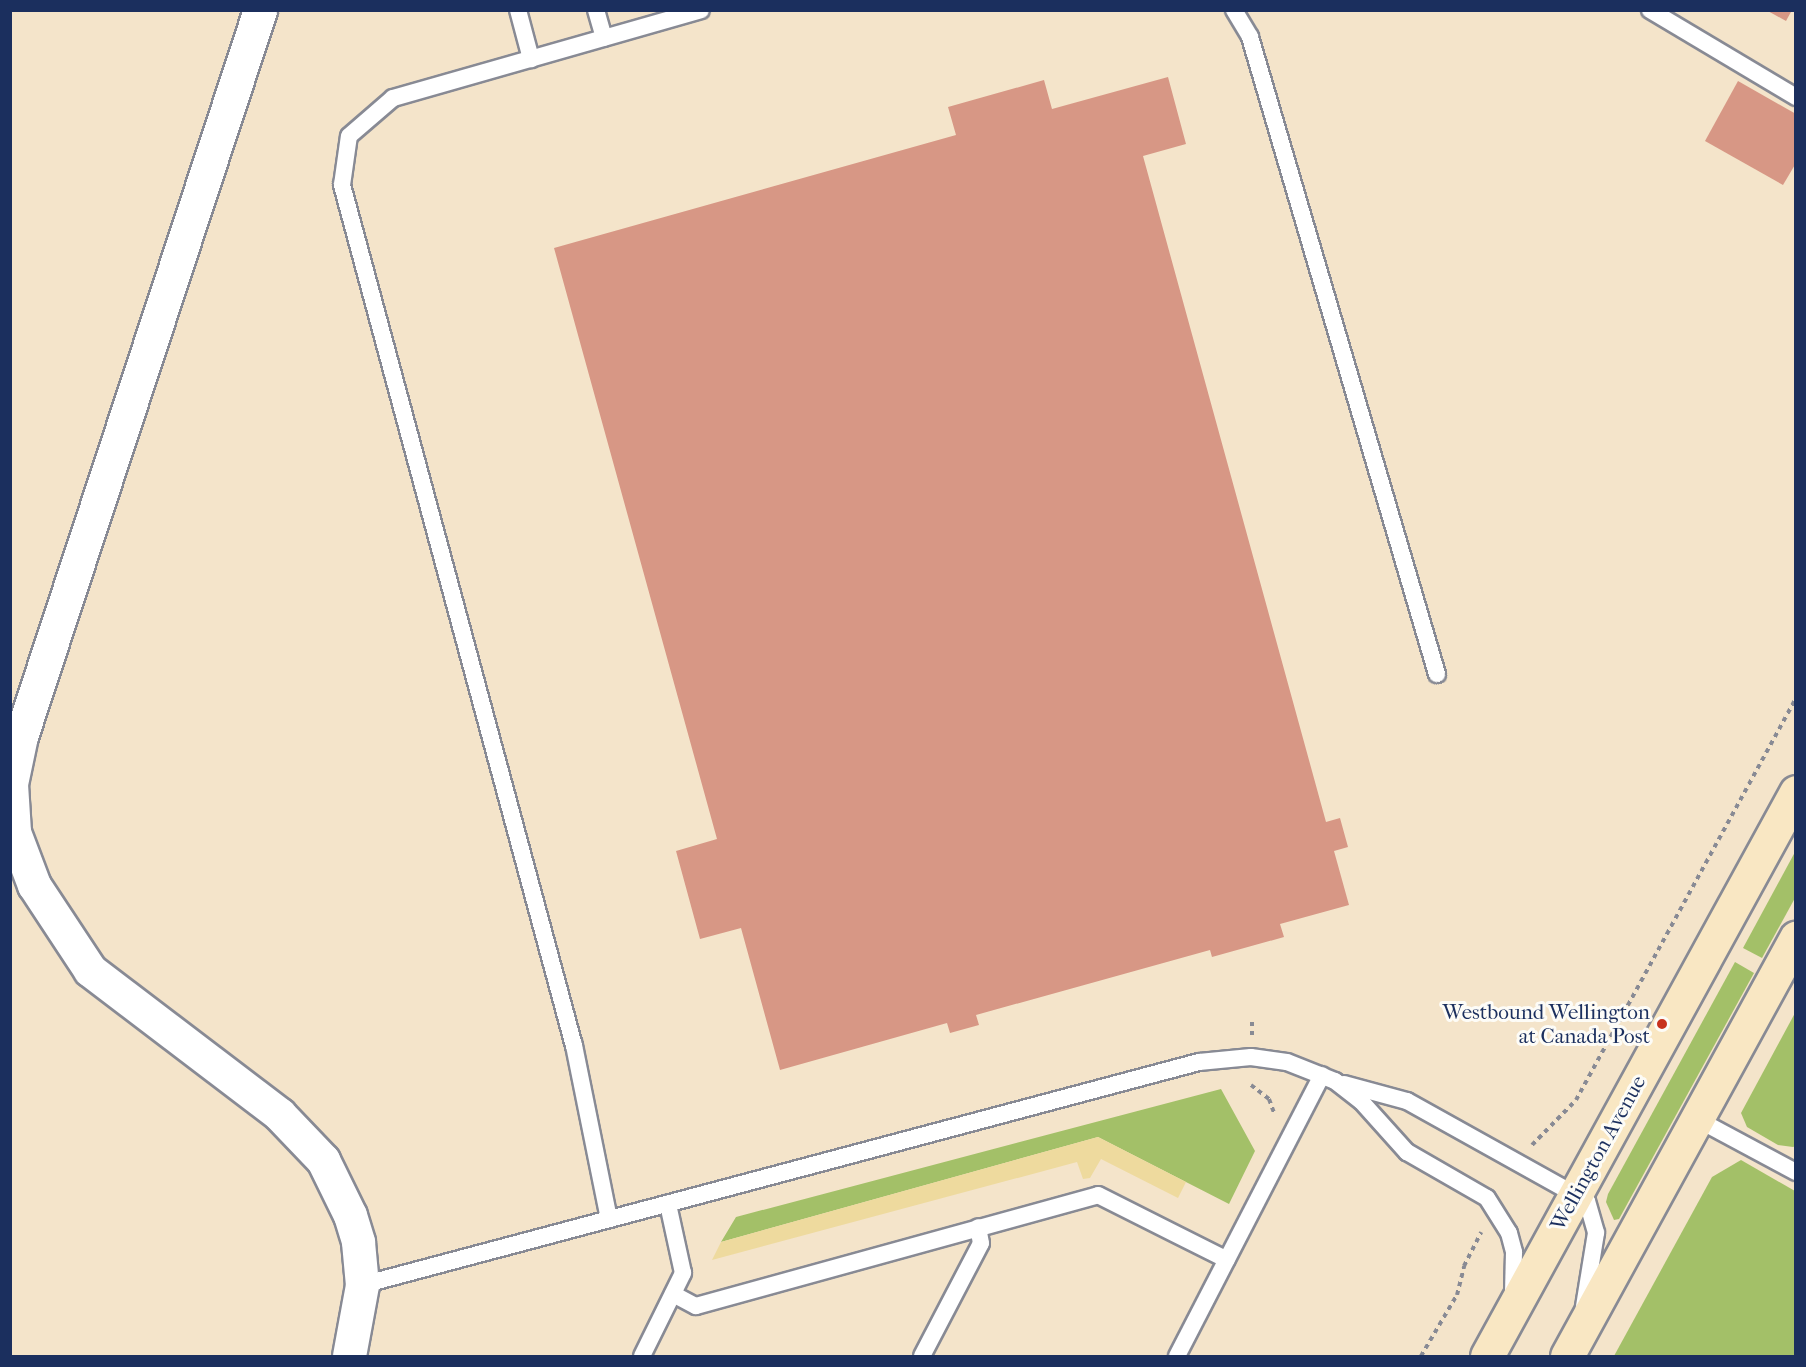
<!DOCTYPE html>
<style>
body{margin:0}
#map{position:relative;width:1806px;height:1367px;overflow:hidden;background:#f4e4ca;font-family:"IM FELL French Canon",serif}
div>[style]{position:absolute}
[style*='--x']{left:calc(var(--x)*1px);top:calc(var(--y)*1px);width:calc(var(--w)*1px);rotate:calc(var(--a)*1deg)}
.green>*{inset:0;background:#a3c068}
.sand>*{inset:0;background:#eeda9e}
.building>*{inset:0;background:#d79785}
.path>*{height:4px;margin-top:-2px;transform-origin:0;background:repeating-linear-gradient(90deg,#888a94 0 4.5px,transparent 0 9px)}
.roads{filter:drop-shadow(2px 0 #888a94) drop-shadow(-2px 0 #888a94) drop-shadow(0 2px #888a94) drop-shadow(0 -2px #888a94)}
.service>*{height:16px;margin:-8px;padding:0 8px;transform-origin:8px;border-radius:8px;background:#fff}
.minor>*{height:33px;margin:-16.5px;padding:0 16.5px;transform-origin:16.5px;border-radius:16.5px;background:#fff}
.secondary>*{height:33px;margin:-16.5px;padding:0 16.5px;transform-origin:16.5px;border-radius:16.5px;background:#f9e7c3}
.dots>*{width:16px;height:16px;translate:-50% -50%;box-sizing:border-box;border:3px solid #fdfcf7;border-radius:50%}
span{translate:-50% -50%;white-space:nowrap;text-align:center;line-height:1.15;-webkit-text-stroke:6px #fdfcf7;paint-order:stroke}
.poi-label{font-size:21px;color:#1b2f5e}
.right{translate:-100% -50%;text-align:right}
.street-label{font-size:21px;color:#1b2f5e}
.frame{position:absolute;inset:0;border:12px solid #1b2f5e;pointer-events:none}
</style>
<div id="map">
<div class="green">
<i style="clip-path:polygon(1795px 852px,1795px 898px,1762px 958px,1743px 948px)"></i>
<i style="clip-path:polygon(1735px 962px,1754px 973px,1619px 1219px,1614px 1220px,1606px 1202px,1608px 1194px)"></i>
<i style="clip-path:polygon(1795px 1013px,1796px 1146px,1793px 1147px,1778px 1145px,1747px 1127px,1741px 1113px)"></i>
<i style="clip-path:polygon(1221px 1089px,1255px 1151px,1229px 1204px,1098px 1137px,721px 1242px,736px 1217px)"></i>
<i style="clip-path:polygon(1741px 1160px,1795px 1191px,1795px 1356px,1614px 1356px,1712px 1177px)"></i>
</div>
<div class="sand">
<i style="clip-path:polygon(1098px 1137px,1186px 1182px,1178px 1198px,1101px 1159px,1090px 1178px,1083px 1179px,1077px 1162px,712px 1260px,721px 1242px)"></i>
</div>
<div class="building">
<i style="clip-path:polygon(1766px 10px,1792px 10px,1786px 21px)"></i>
<i style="clip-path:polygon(1168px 77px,1186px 144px,1143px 156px,1326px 822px,1340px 818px,1348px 847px,1334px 851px,1349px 905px,1280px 924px,1284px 937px,1212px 957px,1210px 950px,976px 1015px,979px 1025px,950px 1033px,947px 1023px,780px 1070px,741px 928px,700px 939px,676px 851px,717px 839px,554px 248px,956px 135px,948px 107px,1044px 80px,1052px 109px)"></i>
<i style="clip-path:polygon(1738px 81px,1796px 114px,1796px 163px,1783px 185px,1705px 141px)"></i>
</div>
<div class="path">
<i style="--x:1252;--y:1035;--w:17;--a:-90"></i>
<i style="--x:1251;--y:1085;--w:23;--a:38"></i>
<i style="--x:1269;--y:1099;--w:15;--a:70"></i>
<i style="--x:1532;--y:1145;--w:63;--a:-45.6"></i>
<i style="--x:1576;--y:1100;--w:458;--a:-61.3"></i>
<i style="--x:1421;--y:1356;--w:71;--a:-59.5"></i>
<i style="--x:1457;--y:1295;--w:30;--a:-76"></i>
<i style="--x:1464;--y:1266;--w:38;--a:-63"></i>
</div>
<div class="roads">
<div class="service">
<i style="--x:518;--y:10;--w:51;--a:75.1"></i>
<i style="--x:596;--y:10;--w:29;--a:74"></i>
<i style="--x:1234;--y:10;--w:31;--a:59"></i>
<i style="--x:1250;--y:37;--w:664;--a:73.64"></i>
<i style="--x:1650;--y:10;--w:170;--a:30.8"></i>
<i style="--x:1344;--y:1084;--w:65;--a:15.1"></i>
<i style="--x:1407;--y:1101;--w:206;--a:29.1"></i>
<i style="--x:1587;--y:1201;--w:33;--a:74"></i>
<i style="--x:1596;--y:1233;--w:74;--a:99.3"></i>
<i style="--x:1697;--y:1119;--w:112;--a:28.2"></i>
<i style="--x:609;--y:1219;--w:177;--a:-101.4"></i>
<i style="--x:574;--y:1046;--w:892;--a:-105.08"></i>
<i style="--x:342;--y:185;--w:49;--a:-81.9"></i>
<i style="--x:349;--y:136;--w:58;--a:-40.8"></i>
<i style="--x:393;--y:98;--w:320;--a:-15.9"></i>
<i style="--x:362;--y:1285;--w:866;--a:-14.92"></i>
<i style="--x:1199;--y:1062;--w:52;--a:-5.5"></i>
<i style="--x:1251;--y:1057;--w:36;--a:8"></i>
<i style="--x:1287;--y:1062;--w:52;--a:21.6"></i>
<i style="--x:1335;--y:1081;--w:33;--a:38"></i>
<i style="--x:1361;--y:1101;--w:69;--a:48"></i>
<i style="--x:1407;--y:1152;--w:92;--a:29.9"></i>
<i style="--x:1487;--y:1198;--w:41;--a:57.8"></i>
<i style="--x:1509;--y:1233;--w:20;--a:75"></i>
<i style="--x:1514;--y:1252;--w:40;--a:91.4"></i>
<i style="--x:673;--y:1294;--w:26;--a:28"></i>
<i style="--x:696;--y:1306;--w:417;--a:-15.4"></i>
<i style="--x:1098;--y:1195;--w:144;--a:26.7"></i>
<i style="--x:642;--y:1356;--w:93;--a:-63.7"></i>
<i style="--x:683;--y:1273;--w:71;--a:-102.3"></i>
<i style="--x:922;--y:1356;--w:127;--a:-62.4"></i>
<i style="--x:981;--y:1243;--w:16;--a:-101"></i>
<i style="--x:1177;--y:1356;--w:316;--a:-62.7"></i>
</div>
<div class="minor">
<i style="--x:260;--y:10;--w:764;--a:108.22"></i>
<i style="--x:21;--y:736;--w:49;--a:101.8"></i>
<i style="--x:11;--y:784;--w:48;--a:86.4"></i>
<i style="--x:14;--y:832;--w:57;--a:69.3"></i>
<i style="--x:34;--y:885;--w:102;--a:56.6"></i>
<i style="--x:90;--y:970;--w:238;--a:37.3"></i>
<i style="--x:279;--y:1114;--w:64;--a:46.3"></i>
<i style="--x:323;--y:1160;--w:61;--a:63.9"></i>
<i style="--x:350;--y:1215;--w:28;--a:73"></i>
<i style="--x:358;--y:1242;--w:43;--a:84.7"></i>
<i style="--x:362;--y:1285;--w:72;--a:100.4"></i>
</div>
<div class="secondary">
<i style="--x:1487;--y:1356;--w:643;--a:-61.28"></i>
<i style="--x:1567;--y:1356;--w:477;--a:-61.3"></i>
</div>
</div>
<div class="dots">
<i style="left:1662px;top:1024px;background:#c8321e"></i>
</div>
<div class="poi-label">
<span class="right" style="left:1650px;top:1024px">Westbound Wellington<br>at Canada Post</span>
</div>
<div class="street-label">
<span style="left:1598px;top:1153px;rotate:-61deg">Wellington Avenue</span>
</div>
<div class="frame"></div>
</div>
